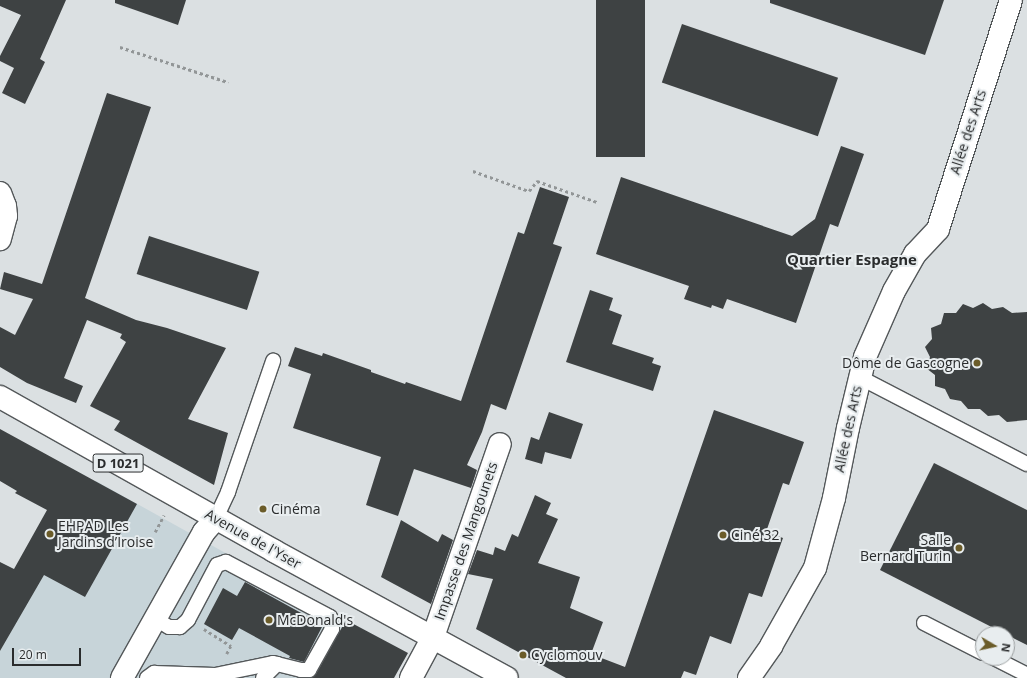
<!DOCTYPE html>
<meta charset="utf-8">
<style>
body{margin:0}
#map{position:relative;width:1027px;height:678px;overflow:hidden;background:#dbe0e2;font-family:"Open Sans",sans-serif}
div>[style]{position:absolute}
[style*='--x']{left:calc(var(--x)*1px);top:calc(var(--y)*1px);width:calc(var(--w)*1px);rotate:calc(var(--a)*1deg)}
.built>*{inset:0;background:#c7d4d9}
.building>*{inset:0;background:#3e4243;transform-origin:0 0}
.path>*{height:2.5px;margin-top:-1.25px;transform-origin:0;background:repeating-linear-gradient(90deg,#929697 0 3px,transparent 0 6px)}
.roads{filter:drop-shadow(1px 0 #54585a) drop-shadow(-1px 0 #54585a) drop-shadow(0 1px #54585a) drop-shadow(0 -1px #54585a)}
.lane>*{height:14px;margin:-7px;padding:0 7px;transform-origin:7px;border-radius:7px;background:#fff}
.street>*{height:22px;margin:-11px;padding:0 11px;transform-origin:11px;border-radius:11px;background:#fff}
.primary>*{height:22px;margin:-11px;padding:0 11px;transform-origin:11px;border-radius:11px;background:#fff}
.dots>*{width:11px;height:11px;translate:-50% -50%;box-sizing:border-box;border:2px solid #e8edef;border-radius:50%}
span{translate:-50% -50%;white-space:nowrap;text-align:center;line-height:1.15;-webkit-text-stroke:4px #e8edef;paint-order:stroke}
.shield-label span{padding:1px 3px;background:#e8edef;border:1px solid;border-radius:3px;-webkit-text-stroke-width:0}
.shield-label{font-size:13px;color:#2a2c2d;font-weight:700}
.street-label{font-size:14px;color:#2a2c2d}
.poi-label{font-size:14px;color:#2a2c2d}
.right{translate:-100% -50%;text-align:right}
.left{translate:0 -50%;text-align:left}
.neighbourhood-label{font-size:15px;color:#2a2c2d;font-weight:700}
.north{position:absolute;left:975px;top:626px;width:40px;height:40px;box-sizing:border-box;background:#e8edef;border:1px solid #9ca0a1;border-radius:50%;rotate:99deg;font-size:11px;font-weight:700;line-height:16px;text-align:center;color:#2a2c2d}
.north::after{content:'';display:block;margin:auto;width:14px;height:18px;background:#6b5c29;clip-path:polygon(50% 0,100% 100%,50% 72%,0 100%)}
.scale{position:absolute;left:12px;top:648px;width:69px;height:18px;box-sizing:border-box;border:2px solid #2a2c2d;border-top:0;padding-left:5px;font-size:12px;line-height:14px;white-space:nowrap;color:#2a2c2d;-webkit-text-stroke:3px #e8edef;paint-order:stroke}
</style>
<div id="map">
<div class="built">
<i style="clip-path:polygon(96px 481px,346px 620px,314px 678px,0 678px,0 651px)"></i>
</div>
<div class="building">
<i style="clip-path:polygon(0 0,66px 0,40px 59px,45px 62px,25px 104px,2px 93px,14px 68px,0 61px,0 56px,21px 15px,0 6px)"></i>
<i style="clip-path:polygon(115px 0,186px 0,178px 25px,115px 3px)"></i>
<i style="left:596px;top:0;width:49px;height:157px"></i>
<i style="clip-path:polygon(770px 0,944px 0,925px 55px,770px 3px)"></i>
<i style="left:682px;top:24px;width:165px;height:62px;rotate:19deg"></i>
<i style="clip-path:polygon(107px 93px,151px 107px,85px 298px,136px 320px,167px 328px,226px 348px,188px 419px,228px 433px,214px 485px,114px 430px,120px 421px,90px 406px,126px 342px,120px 338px,122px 334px,87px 320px,64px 378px,83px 386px,76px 403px,27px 383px,0 367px,0 327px,15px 335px,33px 299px,0 289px,4px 272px,42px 284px)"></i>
<i style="clip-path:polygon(841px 146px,864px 154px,838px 227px,830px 224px,796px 323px,727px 299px,723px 309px,712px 305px,711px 308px,684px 299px,689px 286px,596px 254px,621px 177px,792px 236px,815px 219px)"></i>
<i style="clip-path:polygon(540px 187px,569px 197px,553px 244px,562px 247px,506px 410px,491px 404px,482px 432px,467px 465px,477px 470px,471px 488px,414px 469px,398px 516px,366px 505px,381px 457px,293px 428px,311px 374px,288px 366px,295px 347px,322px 356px,323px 353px,371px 370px,371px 372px,405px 384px,406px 382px,461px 401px,518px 232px,524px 234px)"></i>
<i style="left:149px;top:236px;width:116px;height:40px;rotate:18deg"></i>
<i style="clip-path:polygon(590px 290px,613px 298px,609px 310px,622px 315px,612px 344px,654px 358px,652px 363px,661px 366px,653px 391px,566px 362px)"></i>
<i style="clip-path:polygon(983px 303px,992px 309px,1003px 307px,1012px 313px,1027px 312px,1027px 420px,1007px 422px,999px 415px,988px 416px,980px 409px,968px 409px,961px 401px,950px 399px,945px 389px,935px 386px,935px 375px,926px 368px,930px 357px,925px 347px,932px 339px,931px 328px,941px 324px,944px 313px,956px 313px,963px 304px,973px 308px)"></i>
<i style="clip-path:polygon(714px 410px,804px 442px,789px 485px,783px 483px,766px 532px,783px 538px,762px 597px,749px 593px,731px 644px,710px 636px,696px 675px,684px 671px,681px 678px,566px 678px,476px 629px,493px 579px,468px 574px,477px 550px,493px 555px,495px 547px,505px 551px,512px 534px,518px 537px,535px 495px,551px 503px,546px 514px,558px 519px,538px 563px,580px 577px,570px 608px,603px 622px,591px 654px,625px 667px)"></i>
<i style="clip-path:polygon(549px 412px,583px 424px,571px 459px,545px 452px,542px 464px,525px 459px,531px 437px,539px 440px)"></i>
<i style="clip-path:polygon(0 429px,137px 504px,85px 597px,44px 575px,0 651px,0 562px,14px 569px,47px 510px,15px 493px,17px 491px,0 481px)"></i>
<i style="clip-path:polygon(934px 463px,1027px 510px,1027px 645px,880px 570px)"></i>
<i style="clip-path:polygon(401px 520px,438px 542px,442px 534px,453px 540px,431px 604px,381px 577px)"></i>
<i style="clip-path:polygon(245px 582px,323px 625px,304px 662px,289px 658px,290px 656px,239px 628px,232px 640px,204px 624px,223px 588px,237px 596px)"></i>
<i style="clip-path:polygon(346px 620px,408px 653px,394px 678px,311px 678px,316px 674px)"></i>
</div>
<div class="path">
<i style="--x:120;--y:47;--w:114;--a:18"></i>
<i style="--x:473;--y:171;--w:59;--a:19.7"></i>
<i style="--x:529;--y:191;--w:13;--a:-51"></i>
<i style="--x:537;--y:181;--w:64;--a:19.3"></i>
<i style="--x:155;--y:532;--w:19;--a:-62"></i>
<i style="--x:204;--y:629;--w:32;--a:32"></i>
<i style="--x:231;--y:646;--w:9;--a:117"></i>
</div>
<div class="roads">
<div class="lane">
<i style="--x:859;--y:377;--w:189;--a:27.4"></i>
<i style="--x:216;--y:518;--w:29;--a:-65"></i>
<i style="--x:228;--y:492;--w:139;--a:-71"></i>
<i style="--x:924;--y:623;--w:66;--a:27"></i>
<i style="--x:994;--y:658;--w:37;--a:27"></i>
<i style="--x:147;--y:678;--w:9;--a:-36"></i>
<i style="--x:154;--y:673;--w:61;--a:1.9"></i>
<i style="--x:215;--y:675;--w:59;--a:-11.7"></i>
<i style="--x:273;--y:663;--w:29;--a:14"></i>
<i style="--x:301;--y:670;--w:8;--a:0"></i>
<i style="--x:309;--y:670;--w:47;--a:-60.7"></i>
<i style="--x:332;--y:629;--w:12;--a:-99"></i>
<i style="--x:330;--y:617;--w:118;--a:-152.1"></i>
<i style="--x:226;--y:562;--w:9;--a:162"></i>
<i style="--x:217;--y:565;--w:62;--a:117.8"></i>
<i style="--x:188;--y:620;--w:11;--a:139"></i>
<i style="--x:180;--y:627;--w:11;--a:180"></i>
<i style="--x:169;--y:627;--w:16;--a:-150"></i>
<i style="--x:263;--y:678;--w:20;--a:-45"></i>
</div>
<div class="street">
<i style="--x:0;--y:193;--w:14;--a:69"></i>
<i style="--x:5;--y:206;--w:10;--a:84"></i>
<i style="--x:6;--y:216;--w:24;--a:105"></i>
<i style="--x:122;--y:678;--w:167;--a:-60.7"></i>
<i style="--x:204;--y:532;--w:18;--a:-49"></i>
<i style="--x:411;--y:678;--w:47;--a:-61.8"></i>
<i style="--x:433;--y:637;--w:204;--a:-70.9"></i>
<i style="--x:749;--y:678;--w:39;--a:-55"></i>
<i style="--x:771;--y:646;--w:90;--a:-60.6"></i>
<i style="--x:815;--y:568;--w:73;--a:-74.8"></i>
<i style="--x:834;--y:498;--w:71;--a:-78.7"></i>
<i style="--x:848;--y:428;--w:73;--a:-76.5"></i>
<i style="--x:865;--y:357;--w:72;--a:-66.3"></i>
<i style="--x:894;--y:291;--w:43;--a:-60.4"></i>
<i style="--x:915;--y:254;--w:34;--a:-47"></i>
<i style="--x:938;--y:229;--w:240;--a:-72.3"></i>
</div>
<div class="primary">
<i style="--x:0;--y:397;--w:314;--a:29.3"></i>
<i style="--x:274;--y:551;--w:265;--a:28.6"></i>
</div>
</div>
<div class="dots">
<i style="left:977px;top:363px;background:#6b5c29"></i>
<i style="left:263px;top:509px;background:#6b5c29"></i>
<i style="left:50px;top:534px;background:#6b5c29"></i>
<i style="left:723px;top:535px;background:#6b5c29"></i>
<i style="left:959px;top:548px;background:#6b5c29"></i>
<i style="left:269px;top:620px;background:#6b5c29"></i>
<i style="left:523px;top:655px;background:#6b5c29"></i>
</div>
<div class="shield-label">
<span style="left:118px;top:463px">D 1021</span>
</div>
<div class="street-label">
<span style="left:968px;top:132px;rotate:-72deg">Allée des Arts</span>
<span style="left:848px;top:429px;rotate:-78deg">Allée des Arts</span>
<span style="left:253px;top:539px;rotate:29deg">Avenue de l'Yser</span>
<span style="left:466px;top:541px;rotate:-71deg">Impasse des Mangounets</span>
</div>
<div class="poi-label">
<span class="right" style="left:969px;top:363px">Dôme de Gascogne</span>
<span class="left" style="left:271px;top:509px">Cinéma</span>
<span class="left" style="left:58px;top:534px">EHPAD Les<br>Jardins d’Iroise</span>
<span class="left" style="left:731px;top:535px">Ciné 32</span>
<span class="right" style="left:951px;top:548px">Salle<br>Bernard Turin</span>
<span class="left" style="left:277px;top:620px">McDonald's</span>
<span class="left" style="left:531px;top:655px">Cyclomouv</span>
</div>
<div class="neighbourhood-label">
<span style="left:852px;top:260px">Quartier Espagne</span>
</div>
<div class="north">N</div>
<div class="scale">20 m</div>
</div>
